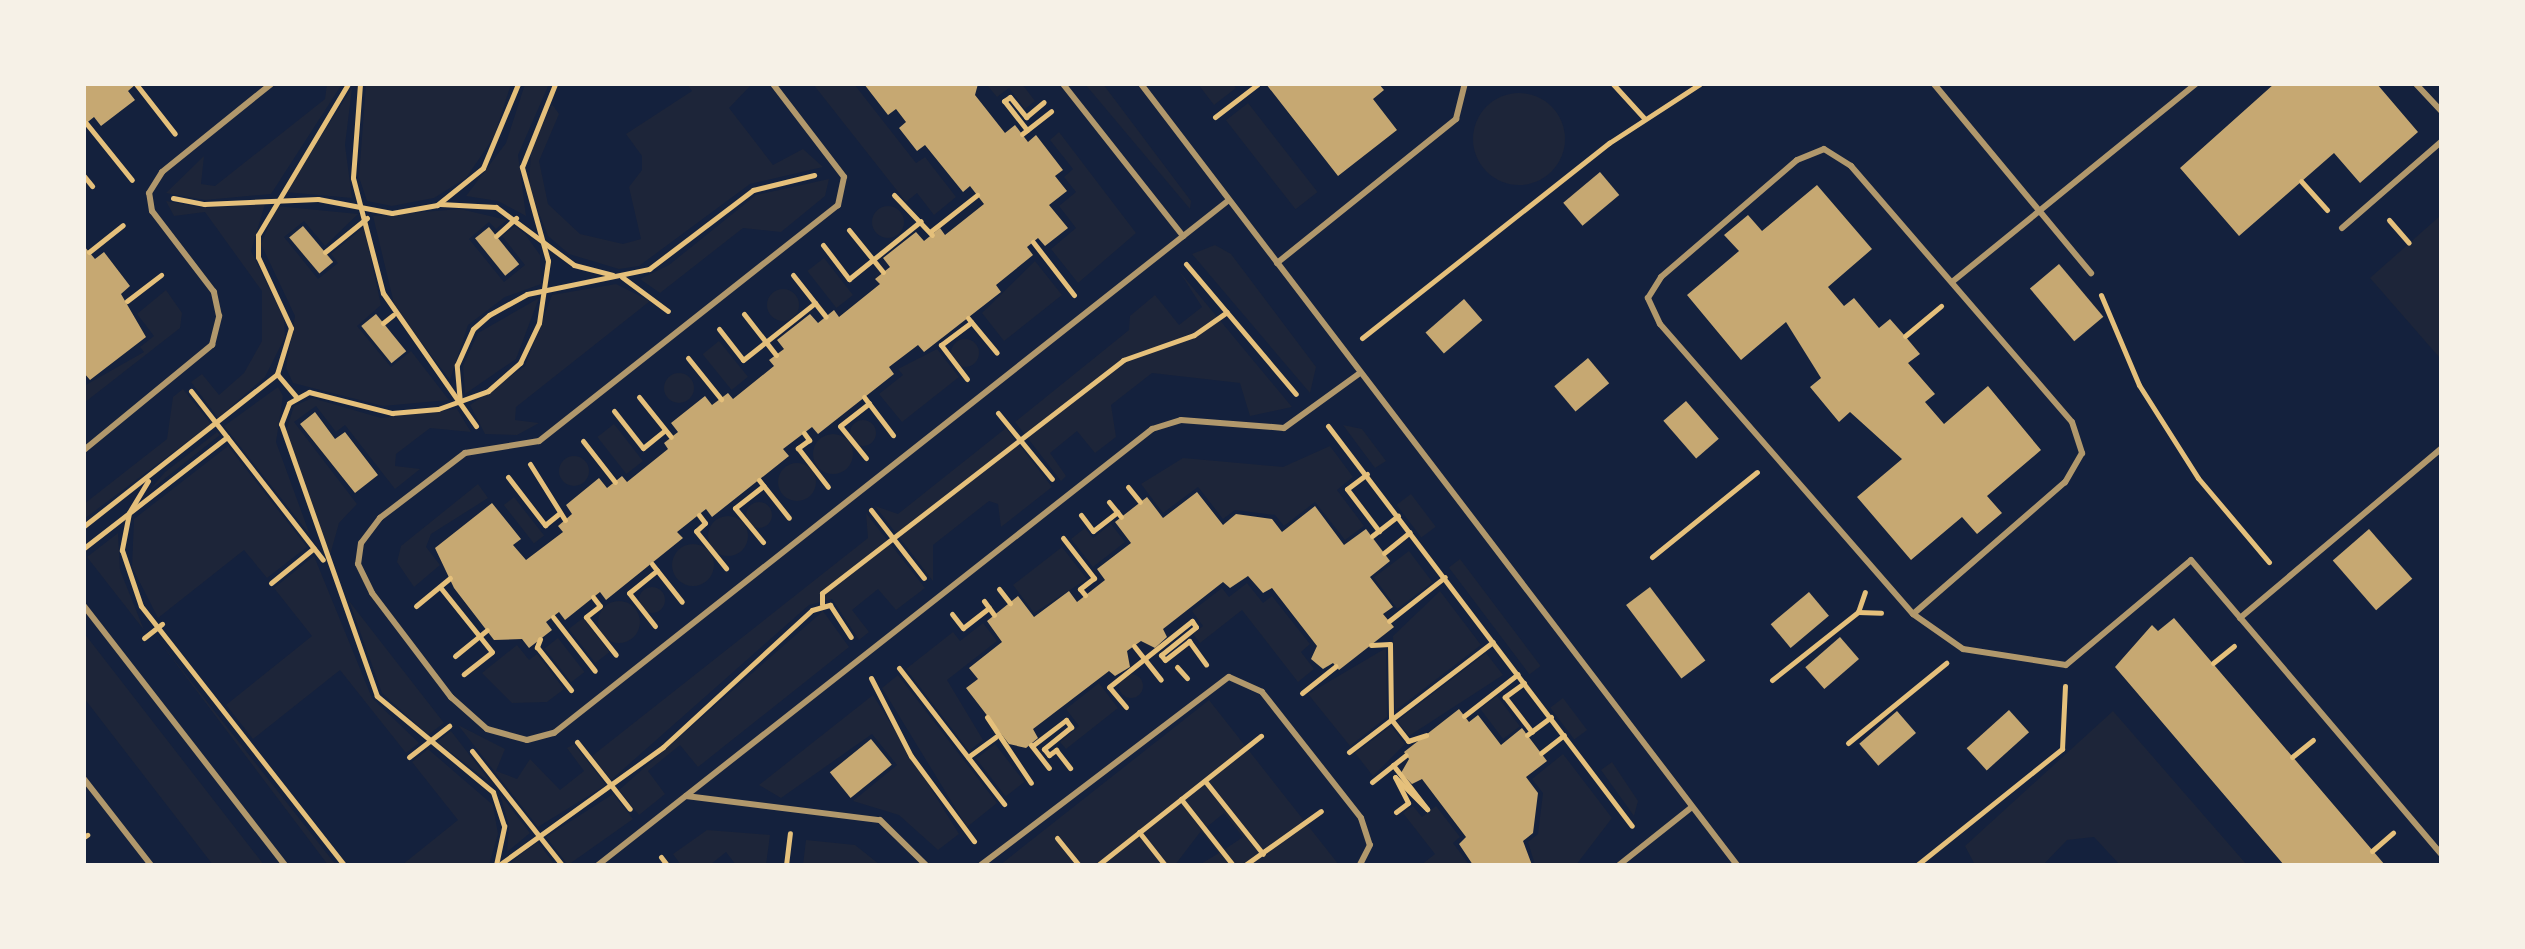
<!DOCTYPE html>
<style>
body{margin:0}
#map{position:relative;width:2525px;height:949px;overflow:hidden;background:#14213d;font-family:"Golos Text",sans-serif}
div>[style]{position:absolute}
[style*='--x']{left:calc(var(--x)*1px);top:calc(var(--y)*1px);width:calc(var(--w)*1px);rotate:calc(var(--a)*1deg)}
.green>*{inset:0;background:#1d2539;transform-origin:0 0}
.round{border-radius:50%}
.building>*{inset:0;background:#c6a872;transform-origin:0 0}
.path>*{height:5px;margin:-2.5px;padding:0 2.5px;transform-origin:2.5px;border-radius:2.5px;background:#e5c07b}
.service>*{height:6px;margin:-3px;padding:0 3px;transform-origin:3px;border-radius:3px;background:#b1986c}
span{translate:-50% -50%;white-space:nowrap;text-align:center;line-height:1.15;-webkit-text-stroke:8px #f6f1e7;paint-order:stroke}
.frame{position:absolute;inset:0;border:86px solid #f6f1e7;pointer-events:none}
</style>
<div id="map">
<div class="green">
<i style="clip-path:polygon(327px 84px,342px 84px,271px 194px,205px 200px,166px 193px,204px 156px,201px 184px,215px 186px,325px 99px)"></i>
<i style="clip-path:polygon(366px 84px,511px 84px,494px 137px,466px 178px,434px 198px,392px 206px,367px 201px,359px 177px)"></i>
<i style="clip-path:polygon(525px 84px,549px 84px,518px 155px,526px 216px,498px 201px,466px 196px,506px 143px)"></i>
<i style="clip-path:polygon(687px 84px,752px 84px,729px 108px,773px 165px,803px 149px,823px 167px,750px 184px,639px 266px,619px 269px,569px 254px,548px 236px,529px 188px,531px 148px,552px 104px,559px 114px,539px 161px,548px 204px,580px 234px,623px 244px,641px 239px,629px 187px,642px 170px,642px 156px,626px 134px,692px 91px)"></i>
<i style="clip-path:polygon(813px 84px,854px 84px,916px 163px,925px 157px,956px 197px,934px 215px,917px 193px,906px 202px)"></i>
<i style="clip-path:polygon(1022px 84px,1035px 101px,1025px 109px,1009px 88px,997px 97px,987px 85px)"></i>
<i style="clip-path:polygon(1085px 84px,1103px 84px,1191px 201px,1190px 209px)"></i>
<i style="clip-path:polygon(1198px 84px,1233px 84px,1236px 88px,1214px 105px)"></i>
<i style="clip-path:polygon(352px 88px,345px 145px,352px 198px,285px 192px)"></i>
<i class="round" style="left:1473px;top:93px;width:92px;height:92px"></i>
<i style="left:1248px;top:103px;width:113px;height:28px;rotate:52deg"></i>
<i style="clip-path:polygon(1059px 132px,1136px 233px,1078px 283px,1051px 249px,1076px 228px,1059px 206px,1076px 192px,1064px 177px,1073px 169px,1050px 140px)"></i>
<i style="clip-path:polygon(829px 179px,825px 196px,781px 232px,743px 228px,660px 293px,640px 279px,669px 265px,756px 195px)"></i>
<i style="clip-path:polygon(166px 201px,204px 208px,265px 204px,251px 251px,284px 318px,285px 337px,265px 377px,218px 418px,191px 382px,202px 374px,219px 395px,244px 373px,262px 341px,262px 291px,205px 212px,174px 216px)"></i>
<i style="clip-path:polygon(277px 206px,358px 214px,325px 246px,304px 221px,284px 237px,318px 279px,338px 263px,331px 254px,364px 227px,381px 305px,357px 326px,391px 367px,411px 351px,449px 400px,383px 406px,293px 383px,286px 368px,295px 316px,261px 244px)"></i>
<i class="round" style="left:872px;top:206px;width:32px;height:32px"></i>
<i style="clip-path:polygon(460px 209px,507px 220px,496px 229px,489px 222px,469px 239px,504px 282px,525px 265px,502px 236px,515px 226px,525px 234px,540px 255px,541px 284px,505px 297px,468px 325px,450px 380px,395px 308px,373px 216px)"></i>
<i style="clip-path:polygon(2441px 215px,2441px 356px,2439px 357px,2370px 278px)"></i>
<i style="clip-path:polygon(1215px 245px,1231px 254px,1316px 367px,1310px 393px,1192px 254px)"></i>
<i style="left:824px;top:258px;width:47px;height:21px;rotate:52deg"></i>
<i style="clip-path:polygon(1035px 261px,1062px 295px,1004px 341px,982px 313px)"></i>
<i style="clip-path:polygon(1179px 271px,1292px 407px,1250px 416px,1240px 383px,1152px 373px,1111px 405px,1116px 437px,1095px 453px,1077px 431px,1050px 453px,1066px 476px,1061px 481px,1015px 422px,1129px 330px,1130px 316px,1155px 295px,1179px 325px,1202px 307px)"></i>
<i style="clip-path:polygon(616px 284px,650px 301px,516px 407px,515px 420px,539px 423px,517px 435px,485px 434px,470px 405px,525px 366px,552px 295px)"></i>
<i class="round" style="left:767px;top:289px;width:32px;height:32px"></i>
<i style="clip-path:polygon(166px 290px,182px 313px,180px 328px,84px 403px,84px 386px,144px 352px,140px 347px,154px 336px,137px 314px)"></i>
<i style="clip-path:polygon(539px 298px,516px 359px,465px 394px,463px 366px,478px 333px)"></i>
<i class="round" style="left:951px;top:339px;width:28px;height:28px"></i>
<i style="left:719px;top:341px;width:46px;height:21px;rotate:51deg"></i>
<i style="clip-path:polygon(937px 349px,959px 377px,902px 422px,879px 394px,903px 375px,898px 369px)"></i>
<i class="round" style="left:664px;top:373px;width:30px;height:30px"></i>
<i style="clip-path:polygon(278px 387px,283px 396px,276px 442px,310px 535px,224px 426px)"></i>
<i style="clip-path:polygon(183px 389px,211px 424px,84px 519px,84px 504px,167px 439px,173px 397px)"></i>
<i style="clip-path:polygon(312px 398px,381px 418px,457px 409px,471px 432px,430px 428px,396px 454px,395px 466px,420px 469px,395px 489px,345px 425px,336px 432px,316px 406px,294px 422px,357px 504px,339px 523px,330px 555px,286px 431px,294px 406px)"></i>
<i class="round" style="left:850px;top:420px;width:26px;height:26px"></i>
<i style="left:614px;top:424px;width:47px;height:21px;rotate:52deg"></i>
<i style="clip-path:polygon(1343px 425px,1362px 429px,1386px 461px,1375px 468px)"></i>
<i style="clip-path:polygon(1006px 428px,1052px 487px,1001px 527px,998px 504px,989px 501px,933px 545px,933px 581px,875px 506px,898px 514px)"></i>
<i style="clip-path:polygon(217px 432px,220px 435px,148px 492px,165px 472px)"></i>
<i class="round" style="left:813px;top:434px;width:40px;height:40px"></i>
<i style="clip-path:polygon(228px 446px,307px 547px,267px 578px,244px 550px,158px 618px,132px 567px,134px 519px)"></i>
<i style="clip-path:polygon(1330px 446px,1353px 477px,1337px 490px,1364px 526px,1345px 540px,1315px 502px,1284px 526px,1275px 515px,1235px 510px,1223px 519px,1198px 487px,1163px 513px,1141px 484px,1183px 458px,1283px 467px)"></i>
<i class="round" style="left:559px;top:456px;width:30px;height:30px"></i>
<i class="round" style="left:778px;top:463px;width:38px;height:38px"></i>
<i style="clip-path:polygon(478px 484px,488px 498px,431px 534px,426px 547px,440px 565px,414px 587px,397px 562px,401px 546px)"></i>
<i style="left:1411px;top:494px;width:41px;height:18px;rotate:53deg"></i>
<i style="left:514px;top:497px;width:49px;height:13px;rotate:52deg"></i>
<i class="round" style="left:746px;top:502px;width:26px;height:26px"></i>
<i style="clip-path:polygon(866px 513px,925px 588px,896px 610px,878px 589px,852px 610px,869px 632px,859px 640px,832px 599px,809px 605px,611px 780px,592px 756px,868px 538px)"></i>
<i class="round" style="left:708px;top:516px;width:40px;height:40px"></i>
<i style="clip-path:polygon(1111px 524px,1125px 542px,1093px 567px,1071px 539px,1085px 528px,1093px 538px)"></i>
<i style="clip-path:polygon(118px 533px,120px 570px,144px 630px,87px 557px)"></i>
<i class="round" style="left:672px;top:544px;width:42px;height:42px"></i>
<i style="clip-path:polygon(1062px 547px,1087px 579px,1034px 613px,1013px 585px)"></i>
<i style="left:1409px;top:551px;width:39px;height:44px;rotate:53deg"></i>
<i style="clip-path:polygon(314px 556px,372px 698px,419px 743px,406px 753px,340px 670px,253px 739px,226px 705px,312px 636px,274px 588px)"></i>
<i style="left:1460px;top:559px;width:134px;height:14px;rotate:53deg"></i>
<i style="clip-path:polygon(1247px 583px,1263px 603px,1272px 596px,1310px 644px,1301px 652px,1314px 669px,1298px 682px,1242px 610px,1200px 643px,1193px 634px,1203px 626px,1192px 611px,1222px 588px,1229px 597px)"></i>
<i class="round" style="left:639px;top:587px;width:26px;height:26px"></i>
<i style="clip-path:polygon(1440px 591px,1481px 645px,1395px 711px,1393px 636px)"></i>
<i class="round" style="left:598px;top:601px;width:42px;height:42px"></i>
<i style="clip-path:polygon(349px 601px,444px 723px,428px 735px,382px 693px)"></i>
<i style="clip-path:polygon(823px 611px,849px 647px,698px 767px,680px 745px,648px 771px,665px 794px,639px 815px,619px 790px)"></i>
<i style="left:583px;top:618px;width:43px;height:18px;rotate:52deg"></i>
<i style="clip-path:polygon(983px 623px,997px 641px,947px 680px,983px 740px,969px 751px,906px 669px,953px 632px,960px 641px)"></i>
<i style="clip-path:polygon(84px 633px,264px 865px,213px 865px,84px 698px)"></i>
<i style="clip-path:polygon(156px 637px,336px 865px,328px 865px)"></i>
<i style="left:558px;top:638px;width:43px;height:17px;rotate:52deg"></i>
<i style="clip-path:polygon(517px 645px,529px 660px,537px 654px,564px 689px,547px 702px,512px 703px,482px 673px)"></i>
<i style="clip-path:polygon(1386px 648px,1387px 717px,1350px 746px,1308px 694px)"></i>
<i style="clip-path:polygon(1486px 653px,1503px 675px,1409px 736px,1397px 721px)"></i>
<i class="round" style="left:1119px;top:674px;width:24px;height:24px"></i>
<i style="clip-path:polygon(898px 675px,997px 803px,967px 827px,882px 688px)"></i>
<i style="clip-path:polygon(1099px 683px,1118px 708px,1066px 749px,1060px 742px,1079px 726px,1066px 709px)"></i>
<i style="clip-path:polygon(873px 695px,959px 834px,938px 850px,899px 815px,853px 801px,897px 765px,872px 734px,781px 798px,759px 785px)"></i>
<i style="left:1497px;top:696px;width:38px;height:21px;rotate:53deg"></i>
<i style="left:1563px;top:698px;width:40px;height:16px;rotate:53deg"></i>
<i style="clip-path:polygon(evenodd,1209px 700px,1339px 865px,1199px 865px,1219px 853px,1201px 831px,1175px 865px,1000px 865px,1209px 700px,1224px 813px,1243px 837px,1225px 849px,1207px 827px,1224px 813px)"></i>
<i style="clip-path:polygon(2113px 711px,2247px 865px,2120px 865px,2094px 837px,2067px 840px,2043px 865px,1975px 865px,1965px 846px)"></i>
<i style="clip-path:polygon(458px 725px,505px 749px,496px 771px,517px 779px,530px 759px,560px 790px,584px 771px,567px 748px,574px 744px,606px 785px,538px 827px)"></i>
<i style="clip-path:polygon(1391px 726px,1405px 744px,1373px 776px,1355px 753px)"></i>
<i style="clip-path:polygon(451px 731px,492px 784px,437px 742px)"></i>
<i style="left:995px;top:744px;width:48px;height:24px;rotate:52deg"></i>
<i style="clip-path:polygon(428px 749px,493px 805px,498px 834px,489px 865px,402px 865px,458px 820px,412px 762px)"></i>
<i style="clip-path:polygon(1563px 754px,1612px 818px,1576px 865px,1535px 865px,1528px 842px,1538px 834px,1543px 793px,1532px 779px)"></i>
<i style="clip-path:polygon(1612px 762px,1638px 801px,1634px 816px,1601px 770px)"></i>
<i style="clip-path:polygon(500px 794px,530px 833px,507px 852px,509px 826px)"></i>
<i style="clip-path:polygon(613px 794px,633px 819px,568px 865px,546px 837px)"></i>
<i style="clip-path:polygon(1413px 806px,1422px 817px,1436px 806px,1460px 837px,1453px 843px,1468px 863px,1421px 865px,1435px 854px,1403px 813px)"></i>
<i style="clip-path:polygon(707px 830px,770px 835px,766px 865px,736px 865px,726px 852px,710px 865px,681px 865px,673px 854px)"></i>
<i style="clip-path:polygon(806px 840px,855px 845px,879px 864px,803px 865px)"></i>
<i style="clip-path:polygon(538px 842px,555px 865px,509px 865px,521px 854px)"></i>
</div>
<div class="building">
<i style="clip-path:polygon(84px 84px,136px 84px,128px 91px,135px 100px,101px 126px,94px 117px,84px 125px)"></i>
<i style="clip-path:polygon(864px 84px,978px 84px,975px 95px,1005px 133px,1015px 125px,1028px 142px,1036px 135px,1063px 170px,1055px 176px,1067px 191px,1049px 205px,1068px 228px,1045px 246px,1038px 238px,1027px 247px,1033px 255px,996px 285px,1001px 292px,924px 352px,918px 345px,889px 367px,894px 374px,818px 434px,812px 427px,783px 449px,789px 456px,712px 517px,706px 509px,677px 532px,683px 538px,606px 600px,600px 592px,565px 620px,559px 612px,546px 622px,552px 630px,529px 648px,522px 639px,494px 640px,454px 588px,435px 548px,492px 503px,521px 539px,513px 545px,526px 560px,563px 532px,558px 526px,572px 514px,566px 505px,599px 478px,607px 488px,622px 476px,627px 482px,668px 449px,664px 443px,678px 432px,671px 423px,705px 396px,712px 405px,728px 393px,733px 399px,774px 366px,769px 360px,784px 349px,777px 340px,810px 314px,818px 323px,834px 310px,839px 317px,880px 284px,875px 279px,890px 267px,883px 258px,916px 232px,924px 241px,940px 228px,945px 235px,984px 204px,970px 186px,963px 192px,925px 145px,917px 151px,899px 128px,906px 122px,896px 109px,888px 115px)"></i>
<i style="clip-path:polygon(1266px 84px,1379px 84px,1384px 90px,1373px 99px,1397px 130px,1338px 176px)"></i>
<i style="clip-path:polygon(2274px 84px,2377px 84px,2418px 132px,2360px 183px,2334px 153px,2239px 236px,2180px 168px)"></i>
<i style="left:1600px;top:172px;width:30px;height:48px;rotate:50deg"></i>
<i style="clip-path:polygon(1817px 185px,1872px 249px,1828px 287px,1844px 306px,1854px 298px,1879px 328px,1890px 319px,1905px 336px,1920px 354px,1908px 363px,1935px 394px,1925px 402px,1944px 424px,1988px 386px,2041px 450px,1987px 496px,2002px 513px,1977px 534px,1962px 517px,1911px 560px,1857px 497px,1902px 459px,1850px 412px,1839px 422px,1810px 387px,1821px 378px,1786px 322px,1741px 360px,1687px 295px,1739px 251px,1724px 235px,1748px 215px,1762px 231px)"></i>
<i style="left:303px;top:226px;width:47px;height:18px;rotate:50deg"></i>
<i style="left:489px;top:227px;width:48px;height:18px;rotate:51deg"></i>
<i style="clip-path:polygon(84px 246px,95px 259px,104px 252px,130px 286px,121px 294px,146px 337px,90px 380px,84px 373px)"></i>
<i style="left:2059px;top:264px;width:69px;height:38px;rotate:50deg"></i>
<i style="left:1464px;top:299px;width:28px;height:51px;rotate:49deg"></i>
<i style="left:376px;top:314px;width:48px;height:19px;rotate:51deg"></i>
<i style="left:1588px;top:358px;width:33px;height:44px;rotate:50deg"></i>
<i style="left:1686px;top:401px;width:50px;height:30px;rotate:49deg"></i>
<i style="clip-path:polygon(315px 412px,335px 439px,345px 432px,378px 475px,355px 493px,300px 424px)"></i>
<i style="clip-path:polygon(1197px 492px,1223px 525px,1236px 514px,1272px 519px,1282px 532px,1315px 506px,1344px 545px,1366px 529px,1390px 561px,1370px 577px,1393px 607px,1383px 614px,1394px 627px,1339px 670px,1333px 663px,1323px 669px,1311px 659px,1317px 646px,1272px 588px,1263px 593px,1248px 576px,1230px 588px,1223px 582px,1163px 629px,1167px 637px,1155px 648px,1141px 641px,1127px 651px,1130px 667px,1115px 676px,1109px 671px,1033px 729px,1038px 738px,1026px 748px,1009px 744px,966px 688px,978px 679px,969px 668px,1002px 642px,987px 621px,1018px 596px,1034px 617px,1069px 591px,1077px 602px,1105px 580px,1097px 569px,1131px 543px,1115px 522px,1147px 497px,1163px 518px)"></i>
<i style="left:2369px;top:529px;width:66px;height:48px;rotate:49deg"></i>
<i style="left:1650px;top:587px;width:92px;height:30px;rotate:53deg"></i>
<i style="left:1809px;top:592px;width:31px;height:50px;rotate:50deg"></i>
<i style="clip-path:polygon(2174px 618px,2385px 865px,2284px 865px,2115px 667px,2152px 625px,2158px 631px)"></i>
<i style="left:1840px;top:637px;width:29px;height:46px;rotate:49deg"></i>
<i style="clip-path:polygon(1459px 709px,1469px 722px,1478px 715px,1501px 745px,1522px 728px,1547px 761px,1526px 777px,1538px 793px,1533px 833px,1523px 841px,1532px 865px,1473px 865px,1459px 844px,1466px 837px,1422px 779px,1412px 784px,1401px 773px,1409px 759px,1404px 752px)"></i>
<i style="left:2009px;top:710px;width:30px;height:57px;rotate:48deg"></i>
<i style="left:1897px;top:711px;width:29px;height:50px;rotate:49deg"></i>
<i style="left:871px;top:739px;width:33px;height:53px;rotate:51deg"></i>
</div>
<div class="path">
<i style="--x:136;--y:84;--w:63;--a:52"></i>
<i style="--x:360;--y:84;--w:94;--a:94.3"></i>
<i style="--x:353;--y:178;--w:119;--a:75.4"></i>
<i style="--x:383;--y:293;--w:129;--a:55.1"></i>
<i style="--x:1613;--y:84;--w:47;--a:47.6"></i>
<i style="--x:1215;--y:117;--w:54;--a:-37.5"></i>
<i style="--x:86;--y:123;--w:73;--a:51.1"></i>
<i style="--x:1027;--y:130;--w:37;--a:-128"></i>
<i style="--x:1004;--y:101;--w:7;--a:-34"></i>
<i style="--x:1010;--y:97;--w:26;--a:51"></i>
<i style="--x:1026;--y:117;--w:23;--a:-40"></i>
<i style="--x:1022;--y:134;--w:37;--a:-38"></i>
<i style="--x:84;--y:176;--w:13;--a:51"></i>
<i style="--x:2301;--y:181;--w:39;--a:48"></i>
<i style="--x:894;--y:195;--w:55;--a:46.5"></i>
<i style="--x:173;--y:198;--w:32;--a:11"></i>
<i style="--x:204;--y:204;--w:114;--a:-2.5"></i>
<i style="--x:318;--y:199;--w:75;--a:10.7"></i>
<i style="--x:392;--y:213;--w:46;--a:-10.1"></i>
<i style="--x:437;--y:205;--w:59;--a:-38.8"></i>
<i style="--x:483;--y:168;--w:91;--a:-67.4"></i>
<i style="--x:440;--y:204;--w:56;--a:3.1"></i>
<i style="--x:496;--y:207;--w:97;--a:36.6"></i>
<i style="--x:574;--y:265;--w:40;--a:14.4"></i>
<i style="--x:2389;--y:220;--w:30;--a:49"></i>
<i style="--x:849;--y:230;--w:54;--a:51"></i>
<i style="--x:930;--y:232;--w:60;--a:-38.2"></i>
<i style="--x:496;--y:236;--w:27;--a:-42"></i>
<i style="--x:1033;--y:242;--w:67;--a:52.3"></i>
<i style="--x:823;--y:245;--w:43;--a:52.6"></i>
<i style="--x:849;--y:279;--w:92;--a:-38.9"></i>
<i style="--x:89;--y:252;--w:43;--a:-38.5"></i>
<i style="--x:325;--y:252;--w:54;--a:-39"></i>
<i style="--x:1186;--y:264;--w:170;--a:49.8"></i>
<i style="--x:793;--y:275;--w:53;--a:51.8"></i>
<i style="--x:622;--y:277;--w:57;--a:36.5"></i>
<i style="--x:2101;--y:295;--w:98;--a:67.1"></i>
<i style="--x:2139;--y:385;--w:110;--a:57.6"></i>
<i style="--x:2198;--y:478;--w:110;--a:49.8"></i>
<i style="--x:127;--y:301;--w:43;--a:-37.4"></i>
<i style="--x:744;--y:314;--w:52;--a:52"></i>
<i style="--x:968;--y:318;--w:45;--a:50.4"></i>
<i style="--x:383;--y:323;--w:13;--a:-39"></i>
<i style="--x:719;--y:329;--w:39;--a:52"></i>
<i style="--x:743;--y:360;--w:92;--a:-38.4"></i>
<i style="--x:1905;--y:336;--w:47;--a:-39.8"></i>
<i style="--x:1362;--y:338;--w:315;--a:-38.3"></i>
<i style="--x:1609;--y:143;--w:108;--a:-33"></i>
<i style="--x:688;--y:358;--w:53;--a:51.2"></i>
<i style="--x:277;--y:374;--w:30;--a:50"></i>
<i style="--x:967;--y:379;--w:43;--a:-127.4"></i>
<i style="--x:941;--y:345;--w:38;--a:-37"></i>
<i style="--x:191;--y:391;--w:214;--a:52"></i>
<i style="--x:639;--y:397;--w:51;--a:51.3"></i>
<i style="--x:864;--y:397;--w:48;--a:52.7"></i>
<i style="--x:614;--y:411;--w:47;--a:51.9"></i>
<i style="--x:643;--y:448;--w:28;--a:-39"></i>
<i style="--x:998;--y:413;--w:85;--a:50.7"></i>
<i style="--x:476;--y:426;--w:28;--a:-125"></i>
<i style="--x:460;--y:403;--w:38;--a:-95"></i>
<i style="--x:457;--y:365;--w:39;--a:-66"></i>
<i style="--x:473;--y:329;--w:21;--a:-41"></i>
<i style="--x:489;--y:315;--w:43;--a:-28.9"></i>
<i style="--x:527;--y:294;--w:125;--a:-11.6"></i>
<i style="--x:649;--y:269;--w:131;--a:-37.2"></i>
<i style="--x:753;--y:190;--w:63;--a:-13.8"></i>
<i style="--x:1328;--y:426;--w:502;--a:52.77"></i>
<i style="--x:804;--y:433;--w:9;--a:54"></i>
<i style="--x:809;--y:440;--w:14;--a:144"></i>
<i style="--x:798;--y:448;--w:49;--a:52.4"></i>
<i style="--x:583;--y:441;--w:52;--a:52"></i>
<i style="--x:866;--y:458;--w:41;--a:-129.1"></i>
<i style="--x:840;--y:426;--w:37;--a:-38"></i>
<i style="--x:530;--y:464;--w:66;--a:58"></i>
<i style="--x:1367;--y:474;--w:25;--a:143"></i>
<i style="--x:1347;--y:489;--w:53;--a:52.7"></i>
<i style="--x:508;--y:477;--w:61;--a:52.4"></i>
<i style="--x:545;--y:525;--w:19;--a:-39"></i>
<i style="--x:759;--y:480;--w:48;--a:51.7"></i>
<i style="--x:148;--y:481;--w:37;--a:121"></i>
<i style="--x:129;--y:513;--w:38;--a:101"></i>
<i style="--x:122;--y:550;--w:59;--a:71.3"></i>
<i style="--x:141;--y:606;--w:329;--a:51.9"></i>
<i style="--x:1128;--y:487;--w:19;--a:51"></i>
<i style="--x:1109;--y:502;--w:19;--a:51"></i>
<i style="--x:871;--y:510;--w:86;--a:52.1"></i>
<i style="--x:699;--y:515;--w:10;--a:53"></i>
<i style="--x:705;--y:523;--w:12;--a:138"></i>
<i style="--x:696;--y:531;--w:48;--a:51"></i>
<i style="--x:1081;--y:515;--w:20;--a:53"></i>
<i style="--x:1093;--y:531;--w:31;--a:-38"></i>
<i style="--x:84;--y:526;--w:246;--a:-38.2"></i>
<i style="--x:277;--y:374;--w:48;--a:-73.1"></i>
<i style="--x:291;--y:328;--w:78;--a:-114.9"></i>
<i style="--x:258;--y:257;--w:22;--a:-90"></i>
<i style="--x:258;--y:235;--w:176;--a:-59.2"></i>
<i style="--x:1372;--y:536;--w:33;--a:-38"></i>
<i style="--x:1063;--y:538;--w:51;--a:52.2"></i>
<i style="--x:1094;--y:578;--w:18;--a:142"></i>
<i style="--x:1080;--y:589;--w:8;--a:50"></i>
<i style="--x:763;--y:542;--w:44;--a:-129.5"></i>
<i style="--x:735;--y:508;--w:36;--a:-38"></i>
<i style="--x:84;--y:548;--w:181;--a:-37.8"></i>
<i style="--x:1384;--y:553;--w:33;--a:-39"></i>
<i style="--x:1652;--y:557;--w:135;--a:-39"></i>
<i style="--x:652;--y:564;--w:48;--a:51.7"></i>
<i style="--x:271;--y:583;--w:55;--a:-39.1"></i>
<i style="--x:440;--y:587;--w:83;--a:51.3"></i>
<i style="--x:492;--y:652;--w:36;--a:142"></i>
<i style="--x:999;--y:589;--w:18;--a:52"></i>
<i style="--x:593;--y:597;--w:11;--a:52"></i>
<i style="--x:600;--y:606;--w:18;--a:142"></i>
<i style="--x:586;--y:617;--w:48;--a:51.7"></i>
<i style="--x:984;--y:601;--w:17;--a:54"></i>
<i style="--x:822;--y:604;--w:11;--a:-90"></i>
<i style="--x:822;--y:593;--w:381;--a:-37.7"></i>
<i style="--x:1123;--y:360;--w:75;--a:-19.4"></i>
<i style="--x:1194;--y:335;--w:40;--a:-34.9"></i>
<i style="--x:416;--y:606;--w:44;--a:-39.5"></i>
<i style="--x:1858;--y:612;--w:23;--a:2"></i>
<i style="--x:952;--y:614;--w:18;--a:52"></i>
<i style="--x:963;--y:628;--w:33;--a:-38"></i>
<i style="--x:553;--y:617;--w:68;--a:52.1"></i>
<i style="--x:1389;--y:621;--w:71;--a:-38.2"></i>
<i style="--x:655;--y:626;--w:42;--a:-128.2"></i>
<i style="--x:629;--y:593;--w:36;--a:-39"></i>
<i style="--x:144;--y:638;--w:23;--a:-38"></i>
<i style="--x:540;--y:639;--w:9;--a:111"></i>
<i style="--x:537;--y:647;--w:55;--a:51.7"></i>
<i style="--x:1371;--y:645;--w:19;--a:-3"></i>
<i style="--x:1390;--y:644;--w:75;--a:89.2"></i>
<i style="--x:1391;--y:719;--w:28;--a:52"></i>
<i style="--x:1408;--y:741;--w:19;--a:-18"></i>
<i style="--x:1134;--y:646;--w:43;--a:51.5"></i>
<i style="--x:455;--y:656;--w:41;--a:-39.1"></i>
<i style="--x:2213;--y:663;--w:27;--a:-39"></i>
<i style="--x:1177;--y:667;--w:15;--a:48"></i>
<i style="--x:899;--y:668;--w:172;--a:52.3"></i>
<i style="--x:871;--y:678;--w:88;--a:62.9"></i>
<i style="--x:911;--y:756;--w:106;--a:53.5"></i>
<i style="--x:1772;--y:680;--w:110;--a:-38.3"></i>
<i style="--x:1858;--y:612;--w:21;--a:-71"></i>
<i style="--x:1524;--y:683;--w:24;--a:144"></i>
<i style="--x:1505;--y:697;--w:44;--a:52.4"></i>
<i style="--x:1302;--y:693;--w:43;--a:-38.5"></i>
<i style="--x:1126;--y:707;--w:26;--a:-130"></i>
<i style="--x:1109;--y:687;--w:106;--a:-38.5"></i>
<i style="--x:1192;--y:621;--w:7;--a:56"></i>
<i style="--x:1196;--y:627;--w:45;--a:141.3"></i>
<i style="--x:1161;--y:655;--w:6;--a:51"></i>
<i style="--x:1165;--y:660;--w:31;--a:-38"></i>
<i style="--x:1189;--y:641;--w:29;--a:54"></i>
<i style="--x:1464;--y:716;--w:68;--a:-37.9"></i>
<i style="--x:987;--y:717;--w:79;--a:56.3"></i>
<i style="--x:1527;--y:735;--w:30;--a:-37"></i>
<i style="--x:577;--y:742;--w:85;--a:51.7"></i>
<i style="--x:1848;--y:743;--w:127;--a:-39.2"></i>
<i style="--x:1031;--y:745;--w:29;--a:52"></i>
<i style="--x:1032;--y:746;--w:43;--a:-37.4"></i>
<i style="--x:1066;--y:720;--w:9;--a:54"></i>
<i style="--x:1071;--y:727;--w:35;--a:141"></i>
<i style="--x:1044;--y:749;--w:8;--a:50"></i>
<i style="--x:1049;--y:755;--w:9;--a:-36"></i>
<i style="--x:1056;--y:750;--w:23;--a:52"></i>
<i style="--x:472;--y:751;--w:145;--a:51.7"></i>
<i style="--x:1349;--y:752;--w:181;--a:-37.4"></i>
<i style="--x:1541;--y:753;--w:29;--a:-38"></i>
<i style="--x:409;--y:757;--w:51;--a:-37.8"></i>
<i style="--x:968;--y:757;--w:34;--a:-36"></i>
<i style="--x:2292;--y:757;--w:27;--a:-39"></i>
<i style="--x:1393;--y:765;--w:56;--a:52.3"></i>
<i style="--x:1427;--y:809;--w:45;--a:-135"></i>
<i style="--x:1395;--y:777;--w:29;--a:63"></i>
<i style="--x:1408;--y:803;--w:15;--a:143"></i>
<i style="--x:1205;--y:781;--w:93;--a:51.5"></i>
<i style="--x:1372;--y:782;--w:43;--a:-38.5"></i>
<i style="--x:1181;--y:799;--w:84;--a:51.8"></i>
<i style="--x:1139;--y:832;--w:42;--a:51.8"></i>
<i style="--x:84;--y:837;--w:4;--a:-34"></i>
<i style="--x:1057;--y:838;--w:35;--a:51"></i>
<i style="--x:2372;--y:851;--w:28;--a:-41"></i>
<i style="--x:661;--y:857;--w:10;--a:53"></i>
<i style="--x:496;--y:865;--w:40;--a:-78"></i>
<i style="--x:504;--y:826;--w:36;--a:-108"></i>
<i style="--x:493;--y:792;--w:151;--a:-140.4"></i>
<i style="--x:377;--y:696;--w:288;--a:-109.4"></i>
<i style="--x:281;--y:424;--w:22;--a:-69"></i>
<i style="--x:289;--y:403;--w:23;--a:-29"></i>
<i style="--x:309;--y:392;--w:86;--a:14.2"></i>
<i style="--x:392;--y:413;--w:46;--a:-5"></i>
<i style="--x:438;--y:409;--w:53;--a:-19.8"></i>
<i style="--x:488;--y:391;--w:43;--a:-41.2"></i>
<i style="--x:520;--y:363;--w:44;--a:-64.6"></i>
<i style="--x:539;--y:323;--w:63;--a:-81.7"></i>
<i style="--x:548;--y:261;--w:98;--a:-105.5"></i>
<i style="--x:522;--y:167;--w:89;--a:-68.3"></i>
<i style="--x:499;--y:865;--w:202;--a:-35.7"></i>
<i style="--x:663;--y:747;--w:202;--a:-42.6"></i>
<i style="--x:812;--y:610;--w:19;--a:-16"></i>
<i style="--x:830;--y:605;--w:38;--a:57"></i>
<i style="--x:786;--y:865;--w:32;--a:-83"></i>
<i style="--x:1098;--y:865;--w:208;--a:-38.4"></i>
<i style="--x:1245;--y:865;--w:93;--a:-35.4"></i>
<i style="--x:1917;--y:865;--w:186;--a:-38.7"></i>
<i style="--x:2062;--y:749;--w:63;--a:-87.3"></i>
</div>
<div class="service">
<i style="--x:773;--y:84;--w:117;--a:52.6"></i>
<i style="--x:844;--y:177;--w:29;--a:102"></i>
<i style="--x:838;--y:205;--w:381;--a:141.7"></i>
<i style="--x:539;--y:441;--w:75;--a:170.8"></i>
<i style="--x:465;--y:453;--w:107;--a:142.6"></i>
<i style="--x:380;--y:518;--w:31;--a:127"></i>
<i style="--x:361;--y:543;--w:21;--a:98"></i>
<i style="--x:358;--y:564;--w:32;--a:64"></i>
<i style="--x:372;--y:593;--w:131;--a:52.8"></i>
<i style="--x:451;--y:697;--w:48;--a:41.6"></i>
<i style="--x:487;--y:729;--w:41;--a:15.4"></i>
<i style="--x:527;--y:740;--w:28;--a:-15"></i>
<i style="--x:554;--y:733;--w:860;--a:-38.3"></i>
<i style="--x:1063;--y:84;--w:194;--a:51.7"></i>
<i style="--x:1141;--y:84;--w:982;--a:52.65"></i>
<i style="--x:1934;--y:84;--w:246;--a:50.3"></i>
<i style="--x:2416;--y:84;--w:37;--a:47"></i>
<i style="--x:1824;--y:149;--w:32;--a:32"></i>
<i style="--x:1851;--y:166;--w:338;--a:49.2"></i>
<i style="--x:2072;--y:422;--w:33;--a:72"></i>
<i style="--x:2082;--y:453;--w:34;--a:120"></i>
<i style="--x:2065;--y:482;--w:201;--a:139"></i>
<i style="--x:1913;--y:614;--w:385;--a:-131.1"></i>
<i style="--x:1660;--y:324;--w:29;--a:-115"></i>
<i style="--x:1648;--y:298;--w:25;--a:-58"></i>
<i style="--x:1661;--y:277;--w:179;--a:-40.7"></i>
<i style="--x:1797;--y:160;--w:29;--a:-22"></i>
<i style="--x:2342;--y:228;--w:131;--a:-41"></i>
<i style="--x:1277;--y:263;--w:230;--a:-38.8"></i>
<i style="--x:1456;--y:119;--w:36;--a:-76"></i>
<i style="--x:1952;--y:282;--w:314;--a:-39.1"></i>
<i style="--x:84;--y:450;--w:166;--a:-39.4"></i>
<i style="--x:212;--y:345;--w:30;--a:-76"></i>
<i style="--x:219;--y:316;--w:25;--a:-102"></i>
<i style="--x:214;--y:292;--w:102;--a:-127.4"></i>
<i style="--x:152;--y:211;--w:18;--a:-99"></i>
<i style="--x:149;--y:193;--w:25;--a:-58"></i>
<i style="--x:162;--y:172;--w:140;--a:-38.9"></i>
<i style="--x:84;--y:606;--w:328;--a:52.2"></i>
<i style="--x:1913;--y:614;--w:61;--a:35"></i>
<i style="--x:1963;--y:649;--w:104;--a:8.8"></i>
<i style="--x:2066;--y:665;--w:163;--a:-40"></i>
<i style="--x:2191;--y:560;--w:386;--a:49.6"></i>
<i style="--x:2240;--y:618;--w:263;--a:-40.1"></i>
<i style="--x:84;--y:779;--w:109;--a:52.1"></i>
<i style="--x:686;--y:796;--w:195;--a:7.1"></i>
<i style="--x:880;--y:820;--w:64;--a:44.4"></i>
<i style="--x:598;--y:865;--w:705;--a:-38.2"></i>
<i style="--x:1152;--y:429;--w:30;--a:-17"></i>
<i style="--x:1181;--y:420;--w:103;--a:4.4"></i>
<i style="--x:1284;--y:428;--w:94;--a:-35.9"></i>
<i style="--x:981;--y:865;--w:311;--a:-37.2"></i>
<i style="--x:1229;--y:677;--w:36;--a:24"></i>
<i style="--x:1262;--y:692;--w:160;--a:51.8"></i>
<i style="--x:1361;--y:818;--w:28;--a:72"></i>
<i style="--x:1370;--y:845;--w:22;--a:117"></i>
<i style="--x:1619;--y:865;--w:93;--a:-38.5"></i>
</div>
<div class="frame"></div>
</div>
